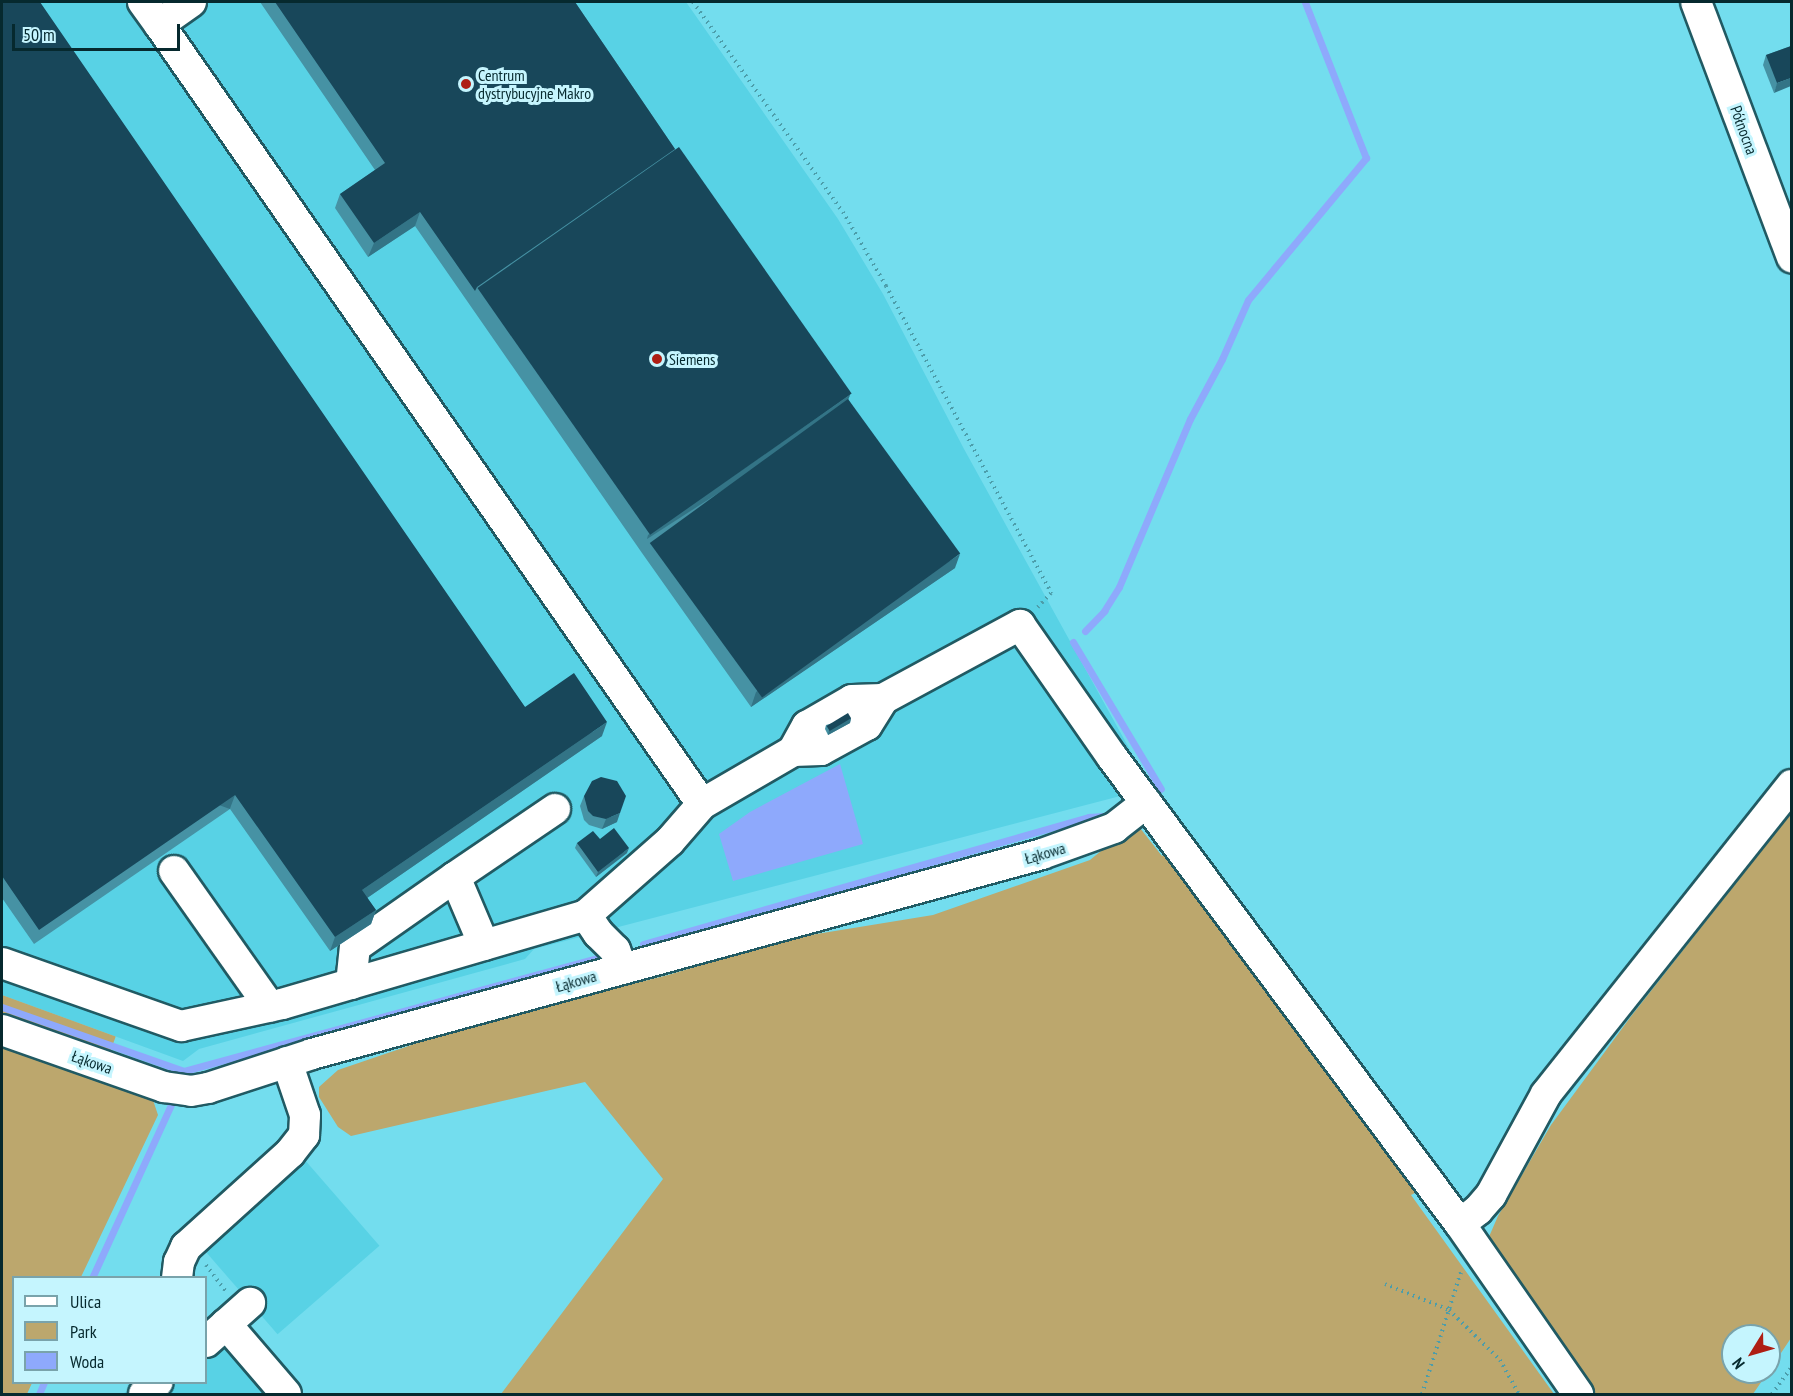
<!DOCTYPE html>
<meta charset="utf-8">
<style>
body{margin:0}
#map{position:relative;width:1793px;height:1396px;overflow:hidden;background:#73ddee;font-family:"PT Sans Narrow",sans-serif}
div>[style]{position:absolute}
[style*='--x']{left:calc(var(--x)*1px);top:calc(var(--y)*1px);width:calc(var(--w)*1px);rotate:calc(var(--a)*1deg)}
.built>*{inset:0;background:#58d2e5;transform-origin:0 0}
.green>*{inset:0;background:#bca76d;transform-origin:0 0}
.water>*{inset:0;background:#8ea9fc}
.stream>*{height:7px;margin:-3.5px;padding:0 3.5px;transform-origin:3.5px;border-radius:3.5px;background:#8ea9fc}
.path>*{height:4px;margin-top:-2px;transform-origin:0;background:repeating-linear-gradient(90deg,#4c9daa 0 1.5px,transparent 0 6px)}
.roads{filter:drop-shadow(2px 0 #215a63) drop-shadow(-2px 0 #215a63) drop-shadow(0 2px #215a63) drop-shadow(0 -2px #215a63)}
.minor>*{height:30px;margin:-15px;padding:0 15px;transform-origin:15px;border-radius:15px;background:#fff}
.wall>*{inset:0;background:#4692a4}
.shaded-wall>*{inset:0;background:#337486;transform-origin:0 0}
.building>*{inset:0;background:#18475a;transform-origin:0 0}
.dots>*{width:16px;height:16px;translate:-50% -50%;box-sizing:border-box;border:3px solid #c5f5fe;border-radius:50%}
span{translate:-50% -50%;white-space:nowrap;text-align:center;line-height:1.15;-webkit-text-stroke:6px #c5f5fe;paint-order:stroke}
.poi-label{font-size:16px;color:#06292e}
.left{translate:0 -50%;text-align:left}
.street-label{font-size:16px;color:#06292e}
.frame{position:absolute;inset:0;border:3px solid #06292e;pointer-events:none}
.legend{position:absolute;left:12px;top:1276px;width:195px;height:108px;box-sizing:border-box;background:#c5f5fe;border:2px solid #79a3ab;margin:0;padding:8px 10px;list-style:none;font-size:18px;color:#06292e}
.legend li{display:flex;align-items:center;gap:12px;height:30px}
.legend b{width:30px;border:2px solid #79a3ab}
.north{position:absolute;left:1721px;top:1324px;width:60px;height:60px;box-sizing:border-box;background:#c5f5fe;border:2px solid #79a3ab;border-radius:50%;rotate:233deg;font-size:16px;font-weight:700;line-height:24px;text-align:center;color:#06292e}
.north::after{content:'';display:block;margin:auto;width:21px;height:27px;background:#ae1e14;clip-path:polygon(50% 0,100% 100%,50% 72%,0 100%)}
.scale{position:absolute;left:12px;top:24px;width:168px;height:27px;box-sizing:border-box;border:3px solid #06292e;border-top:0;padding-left:8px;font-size:18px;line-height:21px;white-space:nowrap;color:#06292e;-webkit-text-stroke:4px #c5f5fe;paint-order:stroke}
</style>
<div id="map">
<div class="built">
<i style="clip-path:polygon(2px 2px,686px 2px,838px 219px,883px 294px,964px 449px,1151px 788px,534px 949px,525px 959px,199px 1049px,183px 1061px,2px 995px)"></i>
<i style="left:304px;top:1159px;width:115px;height:135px;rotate:49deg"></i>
<i style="clip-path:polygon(207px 1324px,267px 1394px,123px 1394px,137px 1383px,206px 1382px)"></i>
</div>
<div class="green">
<i style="clip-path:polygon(1791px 813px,1791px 1338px,1769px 1371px,1769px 1336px,1733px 1336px,1733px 1372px,1768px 1372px,1753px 1394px,1596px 1394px,1488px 1239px,1498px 1216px,1551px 1125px,1632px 1015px)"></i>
<i style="clip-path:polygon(1140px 828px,1162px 856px,1168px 852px,1419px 1191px,1411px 1195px,1554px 1394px,501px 1394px,663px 1179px,585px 1082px,351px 1136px,338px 1127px,319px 1097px,319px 1087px,338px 1070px,476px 1023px,668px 975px,792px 938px,933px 915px,1090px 860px,1128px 829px)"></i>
<i style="left:2px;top:995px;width:121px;height:26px;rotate:20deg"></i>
<i style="clip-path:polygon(2px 1045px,95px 1079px,151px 1094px,158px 1115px,81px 1277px,14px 1278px,14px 1382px,32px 1383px,27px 1394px,2px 1394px)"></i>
</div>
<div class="water">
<i style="clip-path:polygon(840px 764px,863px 844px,733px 881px,719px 834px,750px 812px)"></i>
</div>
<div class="stream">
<i style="--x:1085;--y:631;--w:28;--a:-46"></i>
<i style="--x:1104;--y:611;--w:28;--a:-58"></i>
<i style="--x:1119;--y:587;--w:182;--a:-67.1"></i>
<i style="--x:1190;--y:419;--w:68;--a:-61.9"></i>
<i style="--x:1222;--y:359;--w:64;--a:-66.2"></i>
<i style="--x:1248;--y:300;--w:185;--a:-50.3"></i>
<i style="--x:1366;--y:158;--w:168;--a:-111.4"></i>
<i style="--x:1073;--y:642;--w:171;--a:59.1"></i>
<i style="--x:643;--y:944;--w:464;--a:-15.9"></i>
<i style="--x:1089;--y:817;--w:14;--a:-4"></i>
<i style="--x:2;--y:1007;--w:193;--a:19.4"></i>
<i style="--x:184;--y:1071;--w:431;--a:-15.3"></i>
<i style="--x:92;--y:1278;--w:198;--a:-65.5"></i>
<i style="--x:39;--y:1394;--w:13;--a:-67"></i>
</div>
<div class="path">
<i style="--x:693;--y:2;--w:258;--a:54.5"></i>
<i style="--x:843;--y:212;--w:86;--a:59.8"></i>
<i style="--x:886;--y:286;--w:349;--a:61.7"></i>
<i style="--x:1051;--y:593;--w:21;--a:133"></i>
<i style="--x:206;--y:1265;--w:34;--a:53"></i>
<i style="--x:1385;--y:1284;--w:69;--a:22.1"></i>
<i style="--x:1449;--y:1310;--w:71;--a:44.4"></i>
<i style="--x:1500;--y:1360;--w:39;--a:61"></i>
<i style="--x:1422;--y:1394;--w:128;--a:-72.3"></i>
<i style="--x:1772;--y:1394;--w:34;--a:-54"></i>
</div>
<div class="roads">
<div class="minor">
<i style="--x:143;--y:2;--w:27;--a:54"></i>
<i style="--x:191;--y:2;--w:39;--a:145"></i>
<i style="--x:159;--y:24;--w:950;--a:55.16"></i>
<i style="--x:702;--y:804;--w:105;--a:-30.2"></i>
<i style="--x:793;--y:751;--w:28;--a:-2"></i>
<i style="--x:821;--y:750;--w:52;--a:-28.5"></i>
<i style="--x:867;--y:725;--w:31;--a:-58"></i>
<i style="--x:1696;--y:2;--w:273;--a:69.4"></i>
<i style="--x:793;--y:751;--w:29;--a:-61"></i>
<i style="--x:807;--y:726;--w:52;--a:-30"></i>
<i style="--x:852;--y:700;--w:31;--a:-2"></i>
<i style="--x:883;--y:699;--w:156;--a:-28.4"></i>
<i style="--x:1020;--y:625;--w:161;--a:55.1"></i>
<i style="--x:1112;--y:757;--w:582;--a:53.31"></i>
<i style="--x:1460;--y:1224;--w:207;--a:55.2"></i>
<i style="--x:174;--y:871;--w:166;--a:54.8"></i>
<i style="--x:455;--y:877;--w:121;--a:-34.2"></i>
<i style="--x:2;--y:963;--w:190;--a:19.4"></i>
<i style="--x:181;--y:1026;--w:103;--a:-12.3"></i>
<i style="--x:282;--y:1004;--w:317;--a:-16.3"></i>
<i style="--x:622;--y:969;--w:20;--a:-110"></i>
<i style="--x:615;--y:950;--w:24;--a:-135"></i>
<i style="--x:598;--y:933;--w:22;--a:-124"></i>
<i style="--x:586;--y:915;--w:112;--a:-41.4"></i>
<i style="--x:670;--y:841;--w:49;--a:-49.1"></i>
<i style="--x:351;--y:984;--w:37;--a:-84"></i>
<i style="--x:355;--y:947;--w:122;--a:-35"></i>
<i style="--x:455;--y:877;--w:74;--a:66.9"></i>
<i style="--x:2;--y:1030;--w:172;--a:19.4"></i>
<i style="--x:164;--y:1087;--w:27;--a:8"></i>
<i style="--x:191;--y:1091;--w:17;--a:-10"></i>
<i style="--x:208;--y:1088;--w:109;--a:-18.1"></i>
<i style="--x:312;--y:1054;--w:757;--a:-15.32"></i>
<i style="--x:1042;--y:854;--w:77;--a:-19.9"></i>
<i style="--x:1114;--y:828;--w:41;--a:-38"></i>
<i style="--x:1460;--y:1224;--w:23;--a:-38"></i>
<i style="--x:1478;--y:1210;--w:20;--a:-49"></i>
<i style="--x:1491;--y:1195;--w:115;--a:-61.4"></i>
<i style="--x:1546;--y:1094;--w:395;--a:-51.5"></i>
<i style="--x:177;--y:1278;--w:16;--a:-83"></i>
<i style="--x:179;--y:1262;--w:17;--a:-65"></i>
<i style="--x:186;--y:1247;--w:140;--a:-42.1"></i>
<i style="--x:290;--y:1153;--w:23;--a:-52"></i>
<i style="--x:304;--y:1135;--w:20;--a:-87"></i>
<i style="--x:305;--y:1115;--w:56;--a:-108.8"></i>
<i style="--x:226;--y:1324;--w:92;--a:49.4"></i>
<i style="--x:206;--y:1342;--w:59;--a:-41.6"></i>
<i style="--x:144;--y:1394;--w:18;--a:-41"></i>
</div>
</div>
<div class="wall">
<i style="clip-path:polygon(2px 2px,525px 707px,602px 736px,367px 898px,376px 910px,371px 924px,330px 951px,230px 809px,34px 944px,2px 898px)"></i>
<i style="clip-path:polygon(260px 2px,575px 2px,675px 149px,850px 395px,848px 399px,955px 568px,751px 707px,642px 553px,415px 226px,368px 257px,335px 208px,340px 194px,375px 170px)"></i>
<i style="clip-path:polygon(1791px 46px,1774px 93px,1763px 65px,1766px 55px)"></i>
<i style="clip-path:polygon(851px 718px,850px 723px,828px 735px,825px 729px,826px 725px)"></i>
<i style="clip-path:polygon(584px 796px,617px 822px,602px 829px,589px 825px,584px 820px,580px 806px)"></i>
<i style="clip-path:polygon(600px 839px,627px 853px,596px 877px,575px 848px,577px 843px)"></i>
</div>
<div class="shaded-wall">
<i style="clip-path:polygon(1791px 78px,1791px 86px,1774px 93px,1777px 83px)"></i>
<i style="clip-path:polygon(420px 212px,415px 226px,368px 257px,374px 243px)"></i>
<i style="clip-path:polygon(850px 395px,843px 413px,647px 539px,648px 535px)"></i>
<i style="clip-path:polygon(960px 554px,955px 568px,751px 707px,756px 692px)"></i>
<i style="clip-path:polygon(851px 718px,850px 723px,828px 735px,829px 730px)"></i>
<i style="clip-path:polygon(607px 722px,602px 736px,357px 905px,362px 890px)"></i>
<i style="left:235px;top:795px;width:15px;height:238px;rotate:110deg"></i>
<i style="clip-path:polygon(620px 813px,617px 822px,602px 829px,606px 819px)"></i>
<i style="clip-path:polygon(629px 848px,627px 853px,596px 877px,598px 872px)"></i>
<i style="clip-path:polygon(376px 910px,371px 924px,330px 951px,335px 937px)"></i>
</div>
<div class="building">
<i style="clip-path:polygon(2px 2px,40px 2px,525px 707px,574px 673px,607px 722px,362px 890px,376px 910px,335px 937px,235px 795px,39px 930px,2px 876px)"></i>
<i style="clip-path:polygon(275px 2px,575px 2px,675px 149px,477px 287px,475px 291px,420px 212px,374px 243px,340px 194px,385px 163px)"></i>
<i style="clip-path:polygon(1791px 46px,1791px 78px,1777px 83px,1766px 55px)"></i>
<i style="left:679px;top:147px;width:301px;height:246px;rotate:55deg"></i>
<i style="left:848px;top:399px;width:191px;height:245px;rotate:54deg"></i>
<i style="left:848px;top:713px;width:6px;height:25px;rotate:59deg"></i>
<i style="clip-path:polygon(601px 777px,617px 781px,626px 796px,620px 813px,606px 819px,593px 816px,588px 811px,584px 796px,592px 781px)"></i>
<i style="clip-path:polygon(614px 828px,629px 848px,598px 872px,577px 843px,593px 831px,600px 839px)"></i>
</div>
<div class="dots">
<i style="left:466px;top:84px;background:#ae1e14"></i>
<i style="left:657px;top:359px;background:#ae1e14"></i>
</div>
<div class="poi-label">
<span class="left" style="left:478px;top:84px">Centrum<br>dystrybucyjne Makro</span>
<span class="left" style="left:669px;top:359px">Siemens</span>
</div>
<div class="street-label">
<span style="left:1744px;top:130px;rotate:70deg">Północna</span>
<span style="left:1045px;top:853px;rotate:-16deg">Łąkowa</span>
<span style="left:576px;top:981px;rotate:-16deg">Łąkowa</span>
<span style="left:92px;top:1062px;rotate:19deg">Łąkowa</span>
</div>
<div class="frame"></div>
<ul class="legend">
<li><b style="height:8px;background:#fff"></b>Ulica</li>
<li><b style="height:16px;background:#bca76d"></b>Park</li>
<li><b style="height:16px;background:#8ea9fc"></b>Woda</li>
</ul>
<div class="north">N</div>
<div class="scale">50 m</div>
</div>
